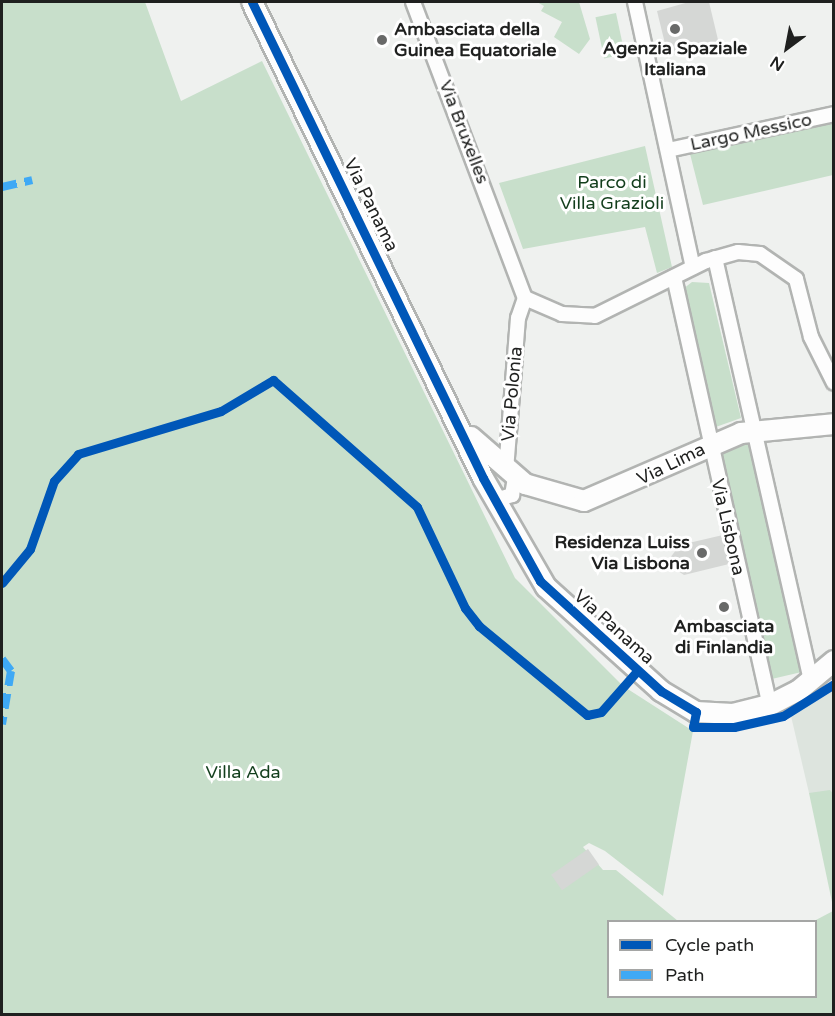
<!DOCTYPE html>
<style>
body{margin:0}
#map{position:relative;width:835px;height:1016px;overflow:hidden;background:#eff1ef;font-family:"Varela Round",sans-serif}
div>[style]{position:absolute}
[style*='--x']{left:calc(var(--x)*1px);top:calc(var(--y)*1px);width:calc(var(--w)*1px);rotate:calc(var(--a)*1deg)}
.built>*{inset:0;background:#dde4de}
.green>*{inset:0;background:#c8dfcb;transform-origin:0 0}
.building>*{inset:0;background:#d5d7d5;transform-origin:0 0}
.roads{filter:drop-shadow(2px 0 #b2b4b2) drop-shadow(-2px 0 #b2b4b2) drop-shadow(0 2px #b2b4b2) drop-shadow(0 -2px #b2b4b2)}
.street>*{height:14px;margin:-7px;padding:0 7px;transform-origin:7px;border-radius:7px;background:#fdfdfd}
.secondary>*{height:20px;margin:-10px;padding:0 10px;transform-origin:10px;border-radius:10px;background:#fdfdfd}
.quiet>*{height:8px;margin-top:-4px;transform-origin:0;background:repeating-linear-gradient(90deg,#3fa9f5 0 15px,transparent 0 23px)}
.cycleway>*{height:9px;margin:-4.5px;padding:0 4.5px;transform-origin:4.5px;border-radius:4.5px;background:#0057b8}
.dots>*{width:16px;height:16px;translate:-50% -50%;box-sizing:border-box;border:3px solid #fff;border-radius:50%}
span{translate:-50% -50%;white-space:nowrap;text-align:center;line-height:1.15;-webkit-text-stroke:6px #fff;paint-order:stroke}
.poi-label{font-size:18px;color:#1f201f;font-weight:700}
.left{translate:0 -50%;text-align:left}
.right{translate:-100% -50%;text-align:right}
.street-label{font-size:18px;color:#1f201f}
.park-label{font-size:18px;color:#123e1c}
.frame{position:absolute;inset:0;border:3px solid #1f201f;pointer-events:none}
.legend{position:absolute;left:607px;top:920px;width:210px;height:78px;box-sizing:border-box;background:#fff;border:2px solid #a5a6a5;margin:0;padding:8px 10px;list-style:none;font-size:18px;color:#1f201f}
.legend li{display:flex;align-items:center;gap:12px;height:30px}
.legend b{width:30px;border:2px solid #a5a6a5}
.north{position:absolute;left:757px;top:18px;width:60px;height:60px;-webkit-text-stroke:4px #fff;paint-order:stroke;rotate:212deg;font-size:16px;font-weight:700;line-height:24px;text-align:center;color:#1f201f}
.north::after{content:'';display:block;margin:auto;width:21px;height:27px;background:#1f201f;clip-path:polygon(50% 0,100% 100%,50% 72%,0 100%)}
</style>
<div id="map">
<div class="built">
<i style="clip-path:polygon(833px 691px,833px 795px,809px 793px,791px 716px)"></i>
</div>
<div class="green">
<i style="clip-path:polygon(2px 2px,145px 2px,181px 101px,262px 61px,515px 578px,623px 686px,693px 731px,663px 896px,605px 851px,589px 843px,583px 847px,603px 870px,616px 870px,678px 921px,608px 922px,608px 996px,816px 996px,814px 921px,833px 911px,833px 1014px,2px 1014px)"></i>
<i style="clip-path:polygon(537px 2px,579px 2px,590px 39px,579px 54px,554px 37px,562px 22px,541px 11px,544px 6px)"></i>
<i style="left:616px;top:13px;width:42px;height:21px;rotate:78deg"></i>
<i style="clip-path:polygon(833px 120px,833px 175px,703px 205px,689px 150px)"></i>
<i style="clip-path:polygon(645px 146px,672px 267px,657px 273px,645px 227px,523px 249px,499px 183px)"></i>
<i style="clip-path:polygon(692px 282px,709px 283px,741px 418px,713px 428px,683px 289px)"></i>
<i style="left:749px;top:439px;width:239px;height:34px;rotate:77deg"></i>
<i style="clip-path:polygon(830px 790px,834px 795px,832px 902px,809px 793px)"></i>
</div>
<div class="building">
<i style="clip-path:polygon(689px 2px,709px 2px,719px 44px,668px 56px,657px 11px)"></i>
<i style="clip-path:polygon(723px 535px,729px 564px,684px 575px,666px 563px,680px 545px)"></i>
<i style="left:588px;top:849px;width:19px;height:45px;rotate:55deg"></i>
</div>
<div class="roads">
<div class="street">
<i style="--x:413;--y:2;--w:316;--a:69.3"></i>
<i style="--x:525;--y:298;--w:21;--a:109"></i>
<i style="--x:518;--y:318;--w:153;--a:94.5"></i>
<i style="--x:635;--y:2;--w:271;--a:77.7"></i>
<i style="--x:668;--y:150;--w:170;--a:-12.2"></i>
<i style="--x:715;--y:258;--w:435;--a:77.2"></i>
<i style="--x:674;--y:277;--w:439;--a:77.4"></i>
<i style="--x:525;--y:298;--w:40;--a:23.4"></i>
<i style="--x:562;--y:314;--w:33;--a:3"></i>
<i style="--x:595;--y:316;--w:124;--a:-26.4"></i>
<i style="--x:706;--y:261;--w:33;--a:-16"></i>
<i style="--x:738;--y:252;--w:22;--a:5"></i>
<i style="--x:760;--y:254;--w:44;--a:34.8"></i>
<i style="--x:796;--y:279;--w:60;--a:75.5"></i>
<i style="--x:811;--y:337;--w:51;--a:63.4"></i>
<i style="--x:495;--y:500;--w:18;--a:-16"></i>
<i style="--x:512;--y:495;--w:17;--a:-80"></i>
</div>
<div class="secondary">
<i style="--x:252;--y:2;--w:529;--a:64.11"></i>
<i style="--x:483;--y:478;--w:126;--a:60"></i>
<i style="--x:546;--y:587;--w:155;--a:42.1"></i>
<i style="--x:661;--y:691;--w:41;--a:31"></i>
<i style="--x:696;--y:712;--w:37;--a:3"></i>
<i style="--x:733;--y:714;--w:38;--a:-14"></i>
<i style="--x:770;--y:705;--w:31;--a:-27"></i>
<i style="--x:798;--y:691;--w:47;--a:-39.8"></i>
<i style="--x:471;--y:437;--w:72;--a:41"></i>
<i style="--x:525;--y:484;--w:61;--a:16.1"></i>
<i style="--x:584;--y:501;--w:171;--a:-23.4"></i>
<i style="--x:741;--y:433;--w:93;--a:-5.5"></i>
</div>
</div>
<div class="quiet">
<i style="--x:2;--y:187;--w:31;--a:-13"></i>
<i style="--x:2;--y:659;--w:15;--a:53"></i>
<i style="--x:11;--y:671;--w:54;--a:99.6"></i>
</div>
<div class="cycleway">
<i style="--x:252;--y:2;--w:529;--a:64.11"></i>
<i style="--x:483;--y:478;--w:118;--a:61"></i>
<i style="--x:540;--y:581;--w:164;--a:42.3"></i>
<i style="--x:661;--y:691;--w:41;--a:31"></i>
<i style="--x:696;--y:712;--w:15;--a:101"></i>
<i style="--x:693;--y:727;--w:41;--a:0"></i>
<i style="--x:734;--y:727;--w:50;--a:-12.7"></i>
<i style="--x:783;--y:716;--w:60;--a:-32.1"></i>
<i style="--x:2;--y:583;--w:44;--a:-50.5"></i>
<i style="--x:30;--y:549;--w:72;--a:-70.6"></i>
<i style="--x:54;--y:481;--w:36;--a:-48"></i>
<i style="--x:78;--y:454;--w:149;--a:-16.7"></i>
<i style="--x:221;--y:411;--w:61;--a:-30.8"></i>
<i style="--x:273;--y:380;--w:192;--a:41.4"></i>
<i style="--x:417;--y:507;--w:112;--a:64.6"></i>
<i style="--x:465;--y:608;--w:23;--a:52"></i>
<i style="--x:479;--y:626;--w:140;--a:39.5"></i>
<i style="--x:587;--y:715;--w:14;--a:-12"></i>
<i style="--x:601;--y:712;--w:55;--a:-48.7"></i>
</div>
<div class="dots">
<i style="left:675px;top:29px;background:#686968"></i>
<i style="left:382px;top:40px;background:#686968"></i>
<i style="left:702px;top:553px;background:#686968"></i>
<i style="left:724px;top:607px;background:#686968"></i>
</div>
<div class="poi-label">
<span class="left" style="left:394px;top:40px">Ambasciata della<br>Guinea Equatoriale</span>
<span style="left:675px;top:59px">Agenzia Spaziale<br>Italiana</span>
<span class="right" style="left:690px;top:553px">Residenza Luiss<br>Via Lisbona</span>
<span style="left:724px;top:637px">Ambasciata<br>di Finlandia</span>
</div>
<div class="street-label">
<span style="left:464px;top:132px;rotate:69deg">Via Bruxelles</span>
<span style="left:751px;top:132px;rotate:-12deg">Largo Messico</span>
<span style="left:371px;top:205px;rotate:64deg">Via Panama</span>
<span style="left:512px;top:394px;rotate:-85deg">Via Polonia</span>
<span style="left:671px;top:464px;rotate:-26deg">Via Lima</span>
<span style="left:728px;top:527px;rotate:77deg">Via Lisbona</span>
<span style="left:614px;top:627px;rotate:42deg">Via Panama</span>
</div>
<div class="park-label">
<span style="left:612px;top:193px">Parco di<br>Villa Grazioli</span>
<span style="left:243px;top:772px">Villa Ada</span>
</div>
<div class="frame"></div>
<ul class="legend">
<li><b style="height:8px;background:#0057b8"></b>Cycle path</li>
<li><b style="height:8px;background:#3fa9f5"></b>Path</li>
</ul>
<div class="north">N</div>
</div>
